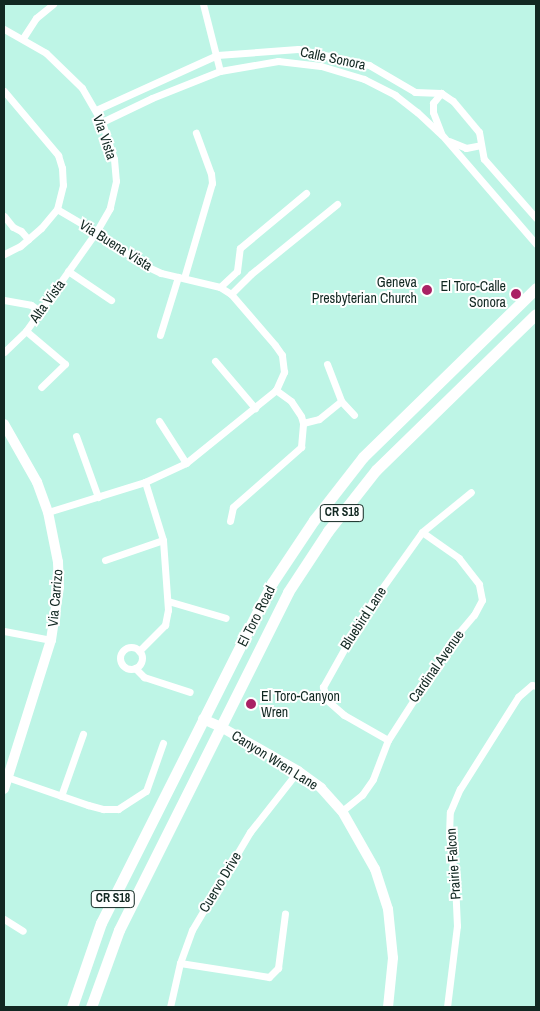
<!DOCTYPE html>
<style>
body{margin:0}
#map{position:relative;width:540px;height:1011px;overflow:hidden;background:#bef5e6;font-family:"Archivo Narrow",sans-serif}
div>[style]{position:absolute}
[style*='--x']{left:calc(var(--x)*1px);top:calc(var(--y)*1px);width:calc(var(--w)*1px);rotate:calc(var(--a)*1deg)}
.street>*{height:7px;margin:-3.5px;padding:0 3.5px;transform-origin:3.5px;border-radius:3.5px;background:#fff}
.street>.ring{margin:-3.5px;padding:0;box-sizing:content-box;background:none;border:7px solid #fff;border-radius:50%}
.secondary>*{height:10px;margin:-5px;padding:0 5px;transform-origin:5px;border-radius:5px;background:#fff}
.primary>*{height:11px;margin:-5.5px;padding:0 5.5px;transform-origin:5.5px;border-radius:5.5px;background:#fff}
.dots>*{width:14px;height:14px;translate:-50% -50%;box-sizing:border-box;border:2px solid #fff;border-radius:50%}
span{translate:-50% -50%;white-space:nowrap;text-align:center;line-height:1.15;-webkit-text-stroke:4px #fff;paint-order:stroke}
.shield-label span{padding:1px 4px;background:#fff;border:1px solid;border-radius:4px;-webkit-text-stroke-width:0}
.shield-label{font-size:12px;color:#122822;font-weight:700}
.street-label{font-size:14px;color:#122822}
.poi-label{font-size:14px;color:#122822}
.right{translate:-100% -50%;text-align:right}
.left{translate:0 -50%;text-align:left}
.frame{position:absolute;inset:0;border:5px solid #122822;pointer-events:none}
</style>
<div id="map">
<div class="street">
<i style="--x:203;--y:4;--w:69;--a:75.8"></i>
<i style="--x:4;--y:29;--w:48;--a:29.7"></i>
<i style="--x:46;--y:53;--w:50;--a:44.2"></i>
<i style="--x:82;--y:88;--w:39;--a:60"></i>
<i style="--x:102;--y:122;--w:39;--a:72"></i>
<i style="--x:114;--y:159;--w:22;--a:85"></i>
<i style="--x:116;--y:181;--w:28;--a:103"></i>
<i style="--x:110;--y:208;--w:28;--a:120"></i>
<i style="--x:96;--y:232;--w:121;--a:125.3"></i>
<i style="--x:26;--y:331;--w:30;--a:136"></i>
<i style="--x:23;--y:38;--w:24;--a:-57"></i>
<i style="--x:36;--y:18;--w:22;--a:-39"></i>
<i style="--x:4;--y:91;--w:84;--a:49.8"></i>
<i style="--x:58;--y:155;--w:14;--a:73"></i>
<i style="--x:62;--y:168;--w:17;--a:87"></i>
<i style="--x:63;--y:185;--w:25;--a:104"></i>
<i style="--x:57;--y:209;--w:25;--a:130"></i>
<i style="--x:41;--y:228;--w:28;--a:139"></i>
<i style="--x:20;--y:246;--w:18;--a:153"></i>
<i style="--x:96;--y:110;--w:133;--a:-24.4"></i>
<i style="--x:217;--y:55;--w:81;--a:-4.2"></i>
<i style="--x:298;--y:49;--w:73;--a:12.7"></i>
<i style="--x:369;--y:65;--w:53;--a:30.4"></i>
<i style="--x:415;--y:92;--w:26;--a:2"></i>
<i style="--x:441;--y:93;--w:14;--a:34"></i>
<i style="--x:453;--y:101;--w:40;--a:50"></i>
<i style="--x:479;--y:132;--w:27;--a:80"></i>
<i style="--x:484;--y:159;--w:79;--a:48.6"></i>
<i style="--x:102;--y:122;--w:55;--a:-25.6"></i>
<i style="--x:152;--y:98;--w:73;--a:-21.7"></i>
<i style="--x:220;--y:71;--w:59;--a:-9.8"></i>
<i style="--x:278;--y:61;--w:43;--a:6.6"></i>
<i style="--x:321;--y:66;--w:45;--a:16.8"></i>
<i style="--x:364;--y:79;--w:35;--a:27"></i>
<i style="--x:395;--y:95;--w:28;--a:38"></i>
<i style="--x:417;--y:112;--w:34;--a:43"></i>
<i style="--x:442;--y:135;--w:144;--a:49.2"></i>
<i style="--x:441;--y:133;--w:22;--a:-111"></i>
<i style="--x:433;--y:112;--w:9;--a:-90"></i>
<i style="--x:433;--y:103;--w:13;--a:-51"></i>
<i style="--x:449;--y:141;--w:18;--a:22"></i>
<i style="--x:466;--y:148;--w:15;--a:-11"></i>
<i style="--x:4;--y:216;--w:14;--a:51"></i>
<i style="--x:13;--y:227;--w:9;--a:27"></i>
<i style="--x:21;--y:231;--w:11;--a:49"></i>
<i style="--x:68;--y:271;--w:52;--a:34"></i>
<i style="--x:184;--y:278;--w:99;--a:-73.6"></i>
<i style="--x:212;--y:183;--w:9;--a:-96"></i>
<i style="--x:211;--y:174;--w:44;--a:-110.1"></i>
<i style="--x:220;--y:287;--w:23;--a:-43"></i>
<i style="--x:237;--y:271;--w:23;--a:-83"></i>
<i style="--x:240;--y:248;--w:86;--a:-39.8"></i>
<i style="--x:231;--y:294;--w:28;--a:-45"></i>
<i style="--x:251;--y:274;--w:111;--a:-39.1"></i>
<i style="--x:4;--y:300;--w:27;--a:10"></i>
<i style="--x:31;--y:305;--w:11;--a:34"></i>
<i style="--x:26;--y:331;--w:51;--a:40.2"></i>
<i style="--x:65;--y:364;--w:33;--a:136"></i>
<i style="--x:160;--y:335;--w:61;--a:-72.8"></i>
<i style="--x:215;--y:361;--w:62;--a:49.6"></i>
<i style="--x:327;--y:364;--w:40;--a:69"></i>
<i style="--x:341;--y:401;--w:19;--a:47"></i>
<i style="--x:159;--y:421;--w:50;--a:57.3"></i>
<i style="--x:303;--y:423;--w:16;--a:-14"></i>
<i style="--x:319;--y:419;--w:28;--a:-39"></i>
<i style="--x:76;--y:436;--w:65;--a:70.2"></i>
<i style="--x:48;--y:512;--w:102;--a:-17.2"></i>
<i style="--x:145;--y:482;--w:45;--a:-24.9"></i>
<i style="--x:186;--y:463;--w:116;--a:-39"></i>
<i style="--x:276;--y:390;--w:20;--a:-66"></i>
<i style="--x:284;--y:372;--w:17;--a:-97"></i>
<i style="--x:282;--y:355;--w:12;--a:-125"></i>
<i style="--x:275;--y:345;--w:67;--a:-130.8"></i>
<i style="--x:231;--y:294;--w:13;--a:-148"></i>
<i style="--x:220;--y:287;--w:61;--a:-166.7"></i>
<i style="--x:161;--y:273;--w:21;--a:-155"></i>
<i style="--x:142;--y:264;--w:56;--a:-145.2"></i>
<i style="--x:96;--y:232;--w:45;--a:-149.5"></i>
<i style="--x:230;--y:521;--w:14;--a:-78"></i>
<i style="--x:233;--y:507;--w:91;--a:-41.4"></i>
<i style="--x:301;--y:447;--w:24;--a:-85"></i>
<i style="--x:303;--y:423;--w:7;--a:-106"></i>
<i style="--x:301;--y:416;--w:18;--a:-124"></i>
<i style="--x:291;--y:401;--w:19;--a:-144"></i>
<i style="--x:105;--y:560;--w:61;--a:-19"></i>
<i style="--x:168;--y:601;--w:60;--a:16.3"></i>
<i style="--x:4;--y:631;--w:48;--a:10.8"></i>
<i class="ring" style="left:120px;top:647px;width:15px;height:15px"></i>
<i style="--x:139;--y:651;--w:37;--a:-45"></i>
<i style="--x:165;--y:625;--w:15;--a:-79"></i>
<i style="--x:168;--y:610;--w:70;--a:-94.1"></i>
<i style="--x:163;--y:540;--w:61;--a:-107.2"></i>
<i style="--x:135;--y:668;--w:13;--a:45"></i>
<i style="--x:144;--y:677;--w:48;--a:18.1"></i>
<i style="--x:388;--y:740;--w:51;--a:-150.4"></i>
<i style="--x:344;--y:715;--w:23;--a:-139"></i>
<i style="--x:327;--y:700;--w:14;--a:-107"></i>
<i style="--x:323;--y:687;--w:86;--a:-60.8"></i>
<i style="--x:365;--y:612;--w:98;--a:-54.5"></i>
<i style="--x:422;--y:532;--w:63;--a:-39.2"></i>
<i style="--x:7;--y:777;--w:86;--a:19.1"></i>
<i style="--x:88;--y:805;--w:16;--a:15"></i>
<i style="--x:103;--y:809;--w:15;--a:0"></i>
<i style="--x:118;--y:809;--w:33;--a:-33"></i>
<i style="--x:146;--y:791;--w:51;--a:-70.5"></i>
<i style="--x:61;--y:796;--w:66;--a:-70.5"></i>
<i style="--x:342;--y:811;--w:26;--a:-39"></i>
<i style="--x:362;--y:795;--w:19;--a:-55"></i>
<i style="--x:373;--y:779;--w:42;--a:-69"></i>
<i style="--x:388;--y:740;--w:117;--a:-57.3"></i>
<i style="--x:451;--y:642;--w:35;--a:-50"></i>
<i style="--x:474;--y:615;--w:17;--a:-62"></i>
<i style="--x:482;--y:600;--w:16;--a:-101"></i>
<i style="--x:479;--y:584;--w:33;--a:-128"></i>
<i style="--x:459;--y:558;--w:45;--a:-144.9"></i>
<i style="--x:4;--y:919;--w:22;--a:32"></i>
<i style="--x:180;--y:963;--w:90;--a:8.9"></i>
<i style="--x:269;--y:977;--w:13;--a:-45"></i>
<i style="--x:278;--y:968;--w:55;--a:-82.7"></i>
<i style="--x:170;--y:1007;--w:45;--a:-77.2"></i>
<i style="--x:180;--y:963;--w:35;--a:-70"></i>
<i style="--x:192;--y:930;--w:114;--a:-59.4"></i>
<i style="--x:250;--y:832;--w:78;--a:-51.8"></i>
<i style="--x:447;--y:1007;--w:82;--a:-83"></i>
<i style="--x:457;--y:926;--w:44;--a:-92.6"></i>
<i style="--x:455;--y:882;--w:47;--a:-97.3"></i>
<i style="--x:449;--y:835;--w:23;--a:-88"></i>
<i style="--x:450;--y:812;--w:25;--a:-67"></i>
<i style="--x:460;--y:789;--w:109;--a:-57.8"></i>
<i style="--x:518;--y:697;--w:18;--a:-41"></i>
<i style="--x:532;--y:685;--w:4;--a:14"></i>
</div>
<div class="secondary">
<i style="--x:4;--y:424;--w:67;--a:60.4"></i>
<i style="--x:37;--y:482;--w:32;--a:70"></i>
<i style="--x:48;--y:512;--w:51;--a:78.7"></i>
<i style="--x:58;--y:562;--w:25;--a:88"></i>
<i style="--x:59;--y:587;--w:54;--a:98.6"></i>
<i style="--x:51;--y:640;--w:156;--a:107.5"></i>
<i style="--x:203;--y:719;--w:20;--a:24"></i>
<i style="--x:221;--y:727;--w:89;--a:29.7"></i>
<i style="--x:298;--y:771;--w:29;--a:36"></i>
<i style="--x:321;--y:788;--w:31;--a:48"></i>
<i style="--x:342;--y:811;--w:67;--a:60.4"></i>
<i style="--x:375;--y:869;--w:42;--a:72"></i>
<i style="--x:388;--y:909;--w:49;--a:84.2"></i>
<i style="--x:393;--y:958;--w:49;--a:95.8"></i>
</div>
<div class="primary">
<i style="--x:72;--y:1007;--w:89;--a:-71"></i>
<i style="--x:101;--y:923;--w:381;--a:-63.3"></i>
<i style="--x:272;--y:583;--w:76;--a:-56.3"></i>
<i style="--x:314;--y:520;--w:80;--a:-52.1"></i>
<i style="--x:363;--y:457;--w:242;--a:-44.3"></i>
<i style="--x:91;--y:1007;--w:82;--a:-70"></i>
<i style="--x:119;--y:930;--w:378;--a:-63.4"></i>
<i style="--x:288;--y:592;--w:73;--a:-56.7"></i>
<i style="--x:328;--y:531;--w:78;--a:-51.8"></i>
<i style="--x:376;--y:470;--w:223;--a:-44.3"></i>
</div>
<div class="dots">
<i style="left:427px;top:290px;background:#aa2165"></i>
<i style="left:516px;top:294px;background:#aa2165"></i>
<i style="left:251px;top:704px;background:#aa2165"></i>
</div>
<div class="shield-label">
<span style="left:342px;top:513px">CR S18</span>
<span style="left:113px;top:899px">CR S18</span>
</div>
<div class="street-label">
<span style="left:333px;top:58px;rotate:12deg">Calle Sonora</span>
<span style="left:105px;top:137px;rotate:71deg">Via Vista</span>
<span style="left:116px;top:245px;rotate:32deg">Via Buena Vista</span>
<span style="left:47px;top:301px;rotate:-54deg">Alta Vista</span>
<span style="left:55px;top:598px;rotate:-85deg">Via Carrizo</span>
<span style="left:256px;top:616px;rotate:-63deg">El Toro Road</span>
<span style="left:363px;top:618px;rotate:-57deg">Bluebird Lane</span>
<span style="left:436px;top:666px;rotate:-55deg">Cardinal Avenue</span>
<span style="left:275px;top:760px;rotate:32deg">Canyon Wren Lane</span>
<span style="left:453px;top:864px;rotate:-94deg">Prairie Falcon</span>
<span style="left:220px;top:882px;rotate:-59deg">Cuervo Drive</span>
</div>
<div class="poi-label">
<span class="right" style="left:417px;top:290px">Geneva<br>Presbyterian Church</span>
<span class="right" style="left:506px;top:294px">El Toro-Calle<br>Sonora</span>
<span class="left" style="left:261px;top:704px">El Toro-Canyon<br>Wren</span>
</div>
<div class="frame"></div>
</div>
